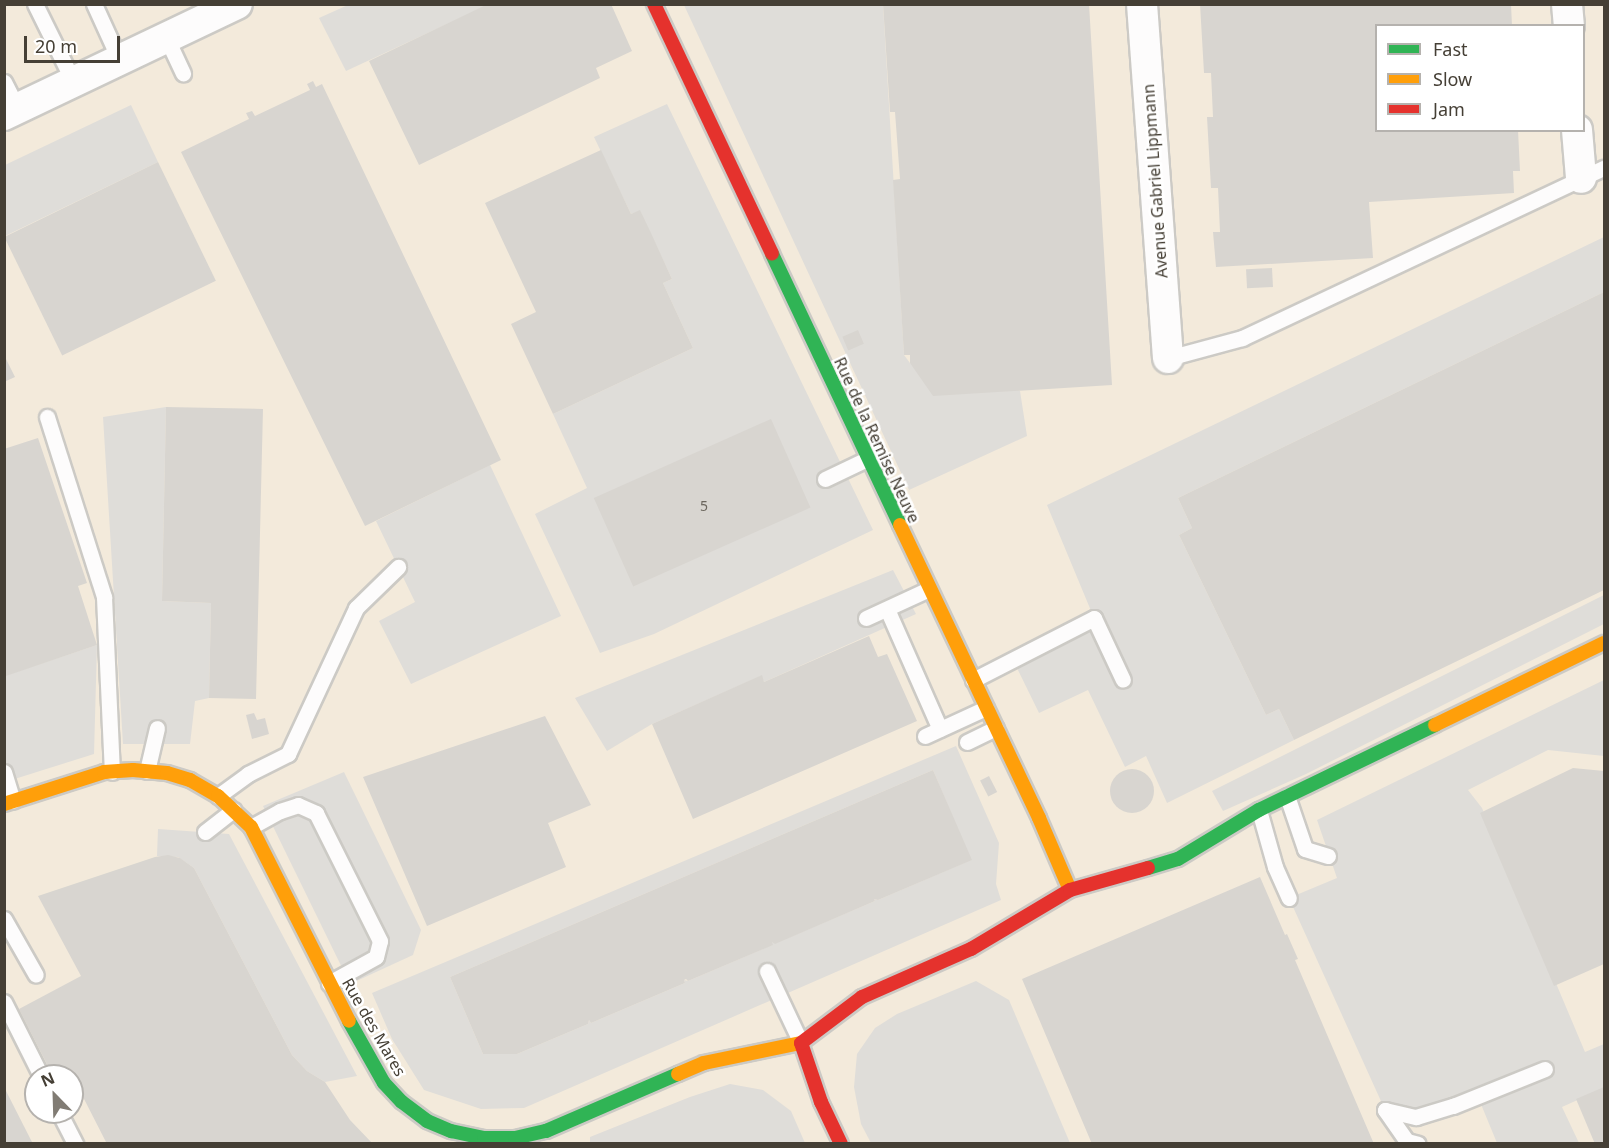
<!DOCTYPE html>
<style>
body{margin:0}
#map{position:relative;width:1609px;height:1148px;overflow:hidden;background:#f0eee9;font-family:"Noto Sans",sans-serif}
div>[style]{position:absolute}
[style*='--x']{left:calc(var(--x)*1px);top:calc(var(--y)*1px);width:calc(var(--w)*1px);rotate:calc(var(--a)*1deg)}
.commercial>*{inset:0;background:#f3eadb}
.parking>*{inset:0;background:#dfddd9}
.building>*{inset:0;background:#d8d5d0;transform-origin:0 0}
.round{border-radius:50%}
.roads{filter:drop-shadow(2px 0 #cccac5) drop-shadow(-2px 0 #cccac5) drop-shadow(0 2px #cccac5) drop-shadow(0 -2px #cccac5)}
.lane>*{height:15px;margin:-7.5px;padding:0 7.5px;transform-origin:7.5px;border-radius:7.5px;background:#fdfcfc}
.street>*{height:30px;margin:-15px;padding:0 15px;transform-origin:15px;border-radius:15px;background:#fdfcfc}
.fast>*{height:14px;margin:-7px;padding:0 7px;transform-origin:7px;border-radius:7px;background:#30b455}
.slow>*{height:14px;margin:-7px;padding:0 7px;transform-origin:7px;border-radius:7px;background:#ff9f0a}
.jam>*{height:14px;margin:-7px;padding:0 7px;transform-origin:7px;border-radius:7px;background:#e5322d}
span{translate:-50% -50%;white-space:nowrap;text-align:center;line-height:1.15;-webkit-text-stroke:5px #fff;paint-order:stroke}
.number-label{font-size:14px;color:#6b665d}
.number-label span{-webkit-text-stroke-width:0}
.street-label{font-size:16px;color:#453f35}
.frame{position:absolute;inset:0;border:6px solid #453f35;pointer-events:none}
.legend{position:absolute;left:1375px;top:24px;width:210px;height:108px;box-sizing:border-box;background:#fff;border:2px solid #b5b2ae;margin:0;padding:8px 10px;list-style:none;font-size:18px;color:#453f35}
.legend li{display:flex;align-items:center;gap:12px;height:30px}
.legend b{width:30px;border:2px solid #b5b2ae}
.north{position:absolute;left:24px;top:1064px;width:60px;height:60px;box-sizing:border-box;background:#fff;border:2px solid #b5b2ae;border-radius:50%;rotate:337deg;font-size:16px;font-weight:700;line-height:24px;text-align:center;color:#453f35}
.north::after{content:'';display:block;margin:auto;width:21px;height:27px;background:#817c74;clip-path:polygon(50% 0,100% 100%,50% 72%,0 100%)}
.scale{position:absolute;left:24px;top:36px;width:96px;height:27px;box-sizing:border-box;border:3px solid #453f35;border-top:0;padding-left:8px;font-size:18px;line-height:21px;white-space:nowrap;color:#453f35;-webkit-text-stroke:4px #fff;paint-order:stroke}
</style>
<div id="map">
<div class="commercial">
<i style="clip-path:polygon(evenodd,5px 5px,1604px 5px,1604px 1143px,5px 1143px,5px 5px,1376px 26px,1584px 26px,1584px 130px,1376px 130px,1376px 26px,5px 5px,36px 1076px,72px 1076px,72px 1112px,36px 1112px,36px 1076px)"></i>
</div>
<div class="parking">
<i style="clip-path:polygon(348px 5px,488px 5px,346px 71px,319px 18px)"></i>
<i style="clip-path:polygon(684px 5px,883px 5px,904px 355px,910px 363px,1020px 391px,1027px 436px,909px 490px)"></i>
<i style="clip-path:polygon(667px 104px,873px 530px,654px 634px,600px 653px,535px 514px,587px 488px,553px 414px,693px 348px,663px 283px,672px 279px,640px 211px,631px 214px,594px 137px)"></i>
<i style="clip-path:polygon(131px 105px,158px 162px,5px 236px,5px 165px)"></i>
<i style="clip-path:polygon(1604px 237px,1604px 292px,1178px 498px,1192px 528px,1179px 535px,1266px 715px,1279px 709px,1294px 740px,1167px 803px,1146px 756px,1125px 767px,1088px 690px,1039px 713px,1013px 660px,1094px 618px,1047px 505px)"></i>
<i style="clip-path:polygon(166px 407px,162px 601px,211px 603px,209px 698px,195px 701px,190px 744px,123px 744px,103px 417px)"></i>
<i style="clip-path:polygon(490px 465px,561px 616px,411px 684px,379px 621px,415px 602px,376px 521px)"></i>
<i style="clip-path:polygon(893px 570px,916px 614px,764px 682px,761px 676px,652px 724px,607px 751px,575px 698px)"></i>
<i style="clip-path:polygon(1604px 595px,1604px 624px,1306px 774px,1223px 811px,1212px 791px)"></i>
<i style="clip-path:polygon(97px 645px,94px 754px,5px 782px,4px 676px)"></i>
<i style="clip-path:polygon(1604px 680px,1604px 756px,1548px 750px,1468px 790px,1482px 808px,1585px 1052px,1604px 1044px,1604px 1088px,1562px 1107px,1579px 1143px,1497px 1143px,1478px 1097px,1416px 1117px,1385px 1110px,1289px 898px,1337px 878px,1317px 820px)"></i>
<i style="clip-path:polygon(evenodd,956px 746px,999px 843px,996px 884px,1001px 900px,524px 1108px,481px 1109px,424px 1090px,392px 1039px,372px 993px,956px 746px,933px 770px,971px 860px,878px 900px,874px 899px,875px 901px,776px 943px,772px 942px,772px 945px,688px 981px,684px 980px,685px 983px,591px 1023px,589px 1020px,588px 1024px,517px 1054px,483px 1054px,450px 977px,933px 770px)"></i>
<i style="clip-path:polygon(344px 772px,421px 930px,413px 955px,350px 984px,263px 806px)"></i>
<i style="clip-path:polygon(158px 829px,229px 834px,357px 1076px,325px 1082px,307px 1071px,292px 1055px,194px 868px,178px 857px,157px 856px)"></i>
<i style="clip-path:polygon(976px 981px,1009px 1000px,1070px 1143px,871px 1143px,861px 1124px,854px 1087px,857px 1054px,875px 1028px,897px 1014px)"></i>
<i style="clip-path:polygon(730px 1084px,763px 1090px,791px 1111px,805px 1143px,590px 1143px,590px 1137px,690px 1097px)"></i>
</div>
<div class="building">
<i style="clip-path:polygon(488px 4px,611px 4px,632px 51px,596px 68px,600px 78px,419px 165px,369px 61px)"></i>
<i style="clip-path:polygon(883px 4px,1089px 4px,1112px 385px,933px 396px,910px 363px,910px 355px,904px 355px,893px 180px,900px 179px,895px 112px,890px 112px)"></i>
<i style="clip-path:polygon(1200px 4px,1511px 4px,1512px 26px,1376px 26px,1376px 130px,1518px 130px,1520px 171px,1513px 171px,1514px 193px,1369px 202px,1373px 258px,1216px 267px,1213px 232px,1220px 232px,1218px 188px,1211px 188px,1207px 117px,1213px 117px,1211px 73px,1204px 73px)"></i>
<i style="clip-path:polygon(313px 81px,316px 87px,322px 84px,501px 460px,365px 526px,181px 152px,249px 119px,246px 113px,252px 111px,255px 116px,310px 90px,307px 84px)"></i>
<i style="clip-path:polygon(601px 150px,631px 214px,640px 210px,651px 233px,672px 279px,663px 283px,693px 348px,553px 414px,511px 324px,536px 312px,485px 203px)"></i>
<i style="left:158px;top:162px;width:132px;height:171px;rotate:64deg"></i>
<i style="left:1272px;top:268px;width:19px;height:26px;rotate:87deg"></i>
<i style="clip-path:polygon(1604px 292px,1604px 590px,1294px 740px,1279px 709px,1266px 715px,1179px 535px,1192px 528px,1178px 498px)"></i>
<i style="left:858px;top:330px;width:15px;height:17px;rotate:67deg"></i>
<i style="clip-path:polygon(4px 355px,15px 377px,4px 382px)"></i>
<i style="clip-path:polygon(166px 407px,263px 409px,256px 699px,209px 698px,211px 603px,162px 601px)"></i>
<i style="left:771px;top:419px;width:97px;height:194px;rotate:66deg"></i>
<i style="clip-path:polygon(38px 438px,87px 583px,78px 586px,97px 645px,6px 676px,4px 449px)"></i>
<i style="clip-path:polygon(869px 636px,878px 657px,887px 654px,917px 721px,693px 819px,652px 724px,762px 675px,764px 682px)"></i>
<i style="clip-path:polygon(254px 713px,257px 720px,265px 718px,269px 734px,252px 739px,246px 715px)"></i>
<i style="clip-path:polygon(545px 716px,591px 805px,548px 823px,566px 867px,427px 926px,363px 777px)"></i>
<i style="clip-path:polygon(1573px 768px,1604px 771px,1604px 964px,1554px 986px,1480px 813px)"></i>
<i class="round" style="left:1110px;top:769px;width:44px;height:44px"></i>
<i style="clip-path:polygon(933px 770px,972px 860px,878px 900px,874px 899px,875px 901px,775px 944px,772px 942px,773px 945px,688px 981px,686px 979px,684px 980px,685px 983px,591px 1023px,589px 1020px,588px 1024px,517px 1054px,483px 1054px,450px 977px)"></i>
<i style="left:989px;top:776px;width:18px;height:10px;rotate:63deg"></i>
<i style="clip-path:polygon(168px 855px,180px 858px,194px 868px,292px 1055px,307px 1071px,325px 1082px,350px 1120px,373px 1144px,107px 1144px,82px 1095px,72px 1094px,72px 1076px,53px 1076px,19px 1009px,81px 976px,38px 896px,155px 857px)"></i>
<i style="clip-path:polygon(1260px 877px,1285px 935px,1287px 934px,1298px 959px,1295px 960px,1374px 1144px,1092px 1144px,1022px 979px)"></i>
<i style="clip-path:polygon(4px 1087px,33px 1144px,4px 1144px)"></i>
<i style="clip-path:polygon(1604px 1087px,1604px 1144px,1595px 1144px,1576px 1099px)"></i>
</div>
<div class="roads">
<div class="lane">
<i style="--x:35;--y:4;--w:88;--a:63.7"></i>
<i style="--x:94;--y:4;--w:63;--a:65.5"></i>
<i style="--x:167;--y:39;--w:38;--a:65"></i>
<i style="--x:4;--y:82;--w:30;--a:63"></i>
<i style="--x:1168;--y:358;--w:77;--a:-15.1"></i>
<i style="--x:1242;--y:338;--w:400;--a:-25.2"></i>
<i style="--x:47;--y:417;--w:189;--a:72.4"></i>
<i style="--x:104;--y:597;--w:175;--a:87.4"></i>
<i style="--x:825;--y:479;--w:47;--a:-25.5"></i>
<i style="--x:887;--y:609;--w:131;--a:66.2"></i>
<i style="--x:866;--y:618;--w:69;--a:-24.7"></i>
<i style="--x:973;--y:680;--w:136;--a:-27.1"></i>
<i style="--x:1094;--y:618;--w:68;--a:64.9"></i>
<i style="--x:925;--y:736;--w:67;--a:-24.7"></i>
<i style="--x:967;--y:742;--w:32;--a:-26"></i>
<i style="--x:147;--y:771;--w:44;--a:-76.9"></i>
<i style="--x:4;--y:772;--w:30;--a:73"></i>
<i style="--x:218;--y:796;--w:37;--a:-36"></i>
<i style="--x:248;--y:774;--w:45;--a:-26.6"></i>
<i style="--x:288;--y:754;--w:161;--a:-65"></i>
<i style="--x:356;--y:608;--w:59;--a:-44.3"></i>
<i style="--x:1287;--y:796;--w:56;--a:71.2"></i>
<i style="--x:1305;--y:849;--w:24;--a:17"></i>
<i style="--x:1259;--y:810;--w:59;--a:74.3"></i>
<i style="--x:1275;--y:867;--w:34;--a:66"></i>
<i style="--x:251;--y:827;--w:33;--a:-29"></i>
<i style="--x:280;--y:811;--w:19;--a:-18"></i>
<i style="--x:298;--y:805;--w:20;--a:24"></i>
<i style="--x:316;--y:813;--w:143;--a:63.4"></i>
<i style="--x:380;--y:941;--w:16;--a:104"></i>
<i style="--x:376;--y:957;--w:54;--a:151"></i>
<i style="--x:205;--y:832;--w:36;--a:-38"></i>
<i style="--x:4;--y:919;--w:64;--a:60.3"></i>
<i style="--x:767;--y:971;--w:80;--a:64.7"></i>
<i style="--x:4;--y:1002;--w:83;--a:63.4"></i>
<i style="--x:1385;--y:1110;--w:32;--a:13"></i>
<i style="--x:1416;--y:1117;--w:39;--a:-17"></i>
<i style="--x:1453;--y:1106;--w:99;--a:-21.9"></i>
<i style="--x:1385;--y:1110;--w:38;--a:55"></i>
<i style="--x:1407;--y:1141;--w:11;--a:15"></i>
<i style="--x:59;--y:1112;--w:36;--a:63"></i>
</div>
<div class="street">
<i style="--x:1142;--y:4;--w:355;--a:85.8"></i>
<i style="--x:1567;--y:4;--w:22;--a:85"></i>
<i style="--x:4;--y:115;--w:258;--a:-25.5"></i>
<i style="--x:1577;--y:130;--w:48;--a:85.2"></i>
</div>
<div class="fast">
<i style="--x:772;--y:254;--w:300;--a:64.7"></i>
<i style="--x:1148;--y:868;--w:31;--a:-17"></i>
<i style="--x:1178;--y:859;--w:95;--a:-31.2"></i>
<i style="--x:1259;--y:810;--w:195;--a:-25.8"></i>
<i style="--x:349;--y:1021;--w:71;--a:60.6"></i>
<i style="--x:384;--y:1083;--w:26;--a:47"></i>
<i style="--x:402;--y:1102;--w:31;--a:37"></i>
<i style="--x:427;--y:1121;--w:26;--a:23"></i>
<i style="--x:451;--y:1131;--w:34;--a:12"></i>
<i style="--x:484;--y:1138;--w:31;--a:0"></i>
<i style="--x:515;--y:1138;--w:32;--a:-13"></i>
<i style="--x:546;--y:1131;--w:144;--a:-23.4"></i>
</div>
<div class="slow">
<i style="--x:900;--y:525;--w:324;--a:64.6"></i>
<i style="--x:1039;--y:818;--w:78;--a:66.7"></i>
<i style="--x:1435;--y:725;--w:188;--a:-25.9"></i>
<i style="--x:4;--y:804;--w:105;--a:-17.7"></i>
<i style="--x:104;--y:772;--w:29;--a:-4"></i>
<i style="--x:133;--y:770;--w:34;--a:5"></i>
<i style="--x:167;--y:773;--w:24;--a:17"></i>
<i style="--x:190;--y:780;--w:32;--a:30"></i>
<i style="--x:218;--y:796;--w:45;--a:43.2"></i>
<i style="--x:251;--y:827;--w:217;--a:63.2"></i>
<i style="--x:678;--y:1074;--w:28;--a:-23"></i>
<i style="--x:704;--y:1063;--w:99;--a:-11.7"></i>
</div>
<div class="jam">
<i style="--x:654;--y:4;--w:276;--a:64.7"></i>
<i style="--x:841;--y:1144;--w:47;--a:-115.5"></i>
<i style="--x:821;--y:1102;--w:62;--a:-108.7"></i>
<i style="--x:801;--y:1043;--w:76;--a:-37"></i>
<i style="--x:862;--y:997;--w:119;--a:-23.8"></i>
<i style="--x:971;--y:949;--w:115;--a:-30.8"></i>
<i style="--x:1070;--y:890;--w:81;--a:-15.8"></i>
</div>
</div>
<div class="number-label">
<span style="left:704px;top:506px">5</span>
</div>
<div class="street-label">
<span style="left:1155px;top:181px;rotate:-94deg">Avenue Gabriel Lippmann</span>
<span style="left:877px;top:440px;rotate:65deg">Rue de la Remise Neuve</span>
<span style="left:374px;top:1027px;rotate:60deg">Rue des Mares</span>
</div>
<div class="frame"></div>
<ul class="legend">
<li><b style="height:8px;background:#30b455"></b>Fast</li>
<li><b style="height:8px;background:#ff9f0a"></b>Slow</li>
<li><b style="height:8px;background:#e5322d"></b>Jam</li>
</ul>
<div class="north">N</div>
<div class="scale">20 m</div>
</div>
